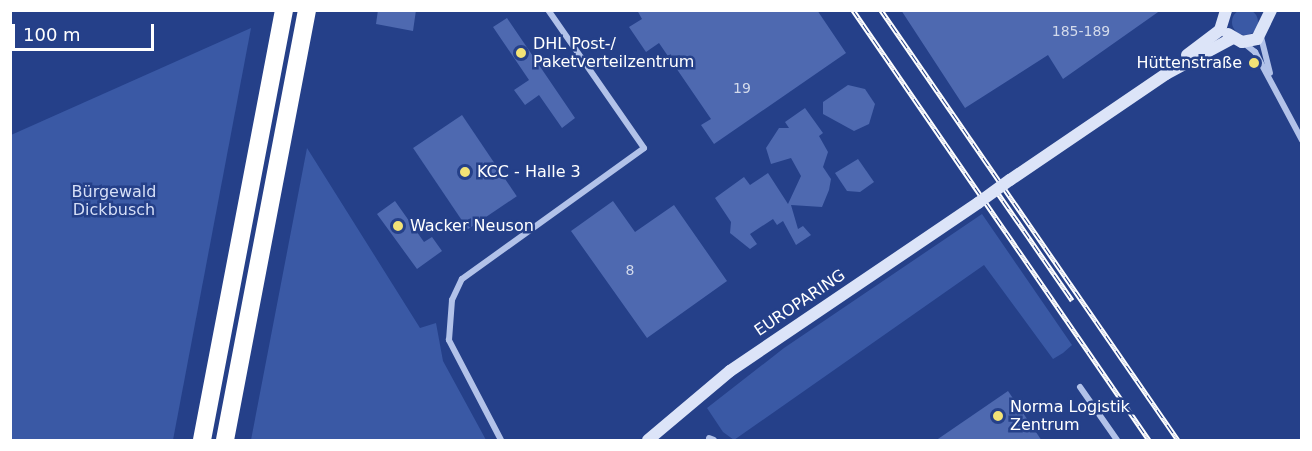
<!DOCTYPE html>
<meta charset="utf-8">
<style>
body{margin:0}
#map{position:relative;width:1312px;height:451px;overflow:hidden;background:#254089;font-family:"DejaVu Sans",sans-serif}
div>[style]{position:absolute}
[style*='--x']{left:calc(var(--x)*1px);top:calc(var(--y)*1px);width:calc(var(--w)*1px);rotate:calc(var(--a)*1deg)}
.green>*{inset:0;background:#3a59a5}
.round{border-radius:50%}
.building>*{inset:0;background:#4e69b0;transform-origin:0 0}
.street>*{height:6px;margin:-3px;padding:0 3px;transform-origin:3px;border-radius:3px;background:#b2c2e9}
.secondary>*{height:12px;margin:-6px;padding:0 6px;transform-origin:6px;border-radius:6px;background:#dce4f8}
.highway>*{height:18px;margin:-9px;padding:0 9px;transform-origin:9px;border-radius:9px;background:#fff}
.rail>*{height:5px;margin-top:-2.5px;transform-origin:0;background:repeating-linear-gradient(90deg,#254089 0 9px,#fff 0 18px);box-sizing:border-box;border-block:2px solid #fff}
.secondary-bridge>*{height:12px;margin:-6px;padding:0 6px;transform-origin:6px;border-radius:6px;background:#dce4f8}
.dots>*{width:16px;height:16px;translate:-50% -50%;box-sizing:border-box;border:3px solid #254089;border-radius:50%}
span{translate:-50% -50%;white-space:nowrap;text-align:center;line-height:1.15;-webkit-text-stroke:5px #254089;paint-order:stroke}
.number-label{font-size:14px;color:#d3daeb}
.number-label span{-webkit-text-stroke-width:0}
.poi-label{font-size:16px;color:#fff}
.left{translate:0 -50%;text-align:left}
.right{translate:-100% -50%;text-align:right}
.park-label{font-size:16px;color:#d6dff7}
.street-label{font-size:16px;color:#fff}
.frame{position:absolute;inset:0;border:12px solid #fff;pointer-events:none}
.scale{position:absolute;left:12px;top:24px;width:142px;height:27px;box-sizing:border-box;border:3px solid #fff;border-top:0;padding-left:8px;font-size:18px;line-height:21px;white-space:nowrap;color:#fff;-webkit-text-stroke:4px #254089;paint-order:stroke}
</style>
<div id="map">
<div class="green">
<i class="round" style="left:1232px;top:9px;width:26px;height:26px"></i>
<i style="clip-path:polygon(251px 28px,173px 440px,11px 440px,11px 135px)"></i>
<i style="clip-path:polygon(307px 148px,420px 328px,436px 323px,443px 361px,486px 440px,251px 440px)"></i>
<i style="clip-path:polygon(982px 214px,1072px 345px,1063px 353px,1053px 359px,984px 265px,734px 440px,723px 432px,707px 408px,784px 348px)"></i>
</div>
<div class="building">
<i style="clip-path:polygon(378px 10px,416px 10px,413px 31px,376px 24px)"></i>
<i style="clip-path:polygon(637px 10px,817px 10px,846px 53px,714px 144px,701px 125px,711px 119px,659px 43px,646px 52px,629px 27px,642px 19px)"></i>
<i style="clip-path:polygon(901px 10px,1161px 10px,1063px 79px,1048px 55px,965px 108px)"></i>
<i style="clip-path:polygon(507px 18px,575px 118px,562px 128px,539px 95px,525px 105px,514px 90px,529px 80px,493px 27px)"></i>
<i style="clip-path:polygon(848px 85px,865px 89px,875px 104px,869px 124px,854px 131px,823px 114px,823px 102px)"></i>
<i style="clip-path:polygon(805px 108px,823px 133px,819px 136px,828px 152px,823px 167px,831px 179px,829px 190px,822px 207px,791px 205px,798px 229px,803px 226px,811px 235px,796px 245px,783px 221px,777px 225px,773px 219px,750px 234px,757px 244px,750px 249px,730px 233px,731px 222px,715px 198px,744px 177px,750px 185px,768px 173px,788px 204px,801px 176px,791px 158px,771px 164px,766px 148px,779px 128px,789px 128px,785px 122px)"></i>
<i style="left:462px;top:115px;width:98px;height:59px;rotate:56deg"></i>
<i style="clip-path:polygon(858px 159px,874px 182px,860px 192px,847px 191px,835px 173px)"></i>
<i style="clip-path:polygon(395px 201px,424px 242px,432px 237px,442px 251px,417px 269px,377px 214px)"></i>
<i style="clip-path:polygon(613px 201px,635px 232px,674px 205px,727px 281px,647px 338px,571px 231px)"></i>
<i style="clip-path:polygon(1008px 391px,1042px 441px,935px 441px)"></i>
</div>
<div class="street">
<i style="--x:1261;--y:37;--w:37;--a:76"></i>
<i style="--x:1245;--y:44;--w:13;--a:39"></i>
<i style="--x:1255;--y:52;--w:100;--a:61.9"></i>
<i style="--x:1080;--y:387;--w:65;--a:55.1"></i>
<i style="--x:709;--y:438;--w:5;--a:22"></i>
<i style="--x:501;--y:440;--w:113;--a:-117.5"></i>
<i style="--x:449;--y:340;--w:40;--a:-85.7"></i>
<i style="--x:452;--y:300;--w:23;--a:-65"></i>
<i style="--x:462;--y:279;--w:224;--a:-35.7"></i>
<i style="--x:644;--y:148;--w:168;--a:-124.8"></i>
</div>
<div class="secondary">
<i style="--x:1228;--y:34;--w:16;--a:30"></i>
<i style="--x:1242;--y:42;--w:15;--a:-11"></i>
<i style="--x:1257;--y:39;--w:32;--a:-64"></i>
<i style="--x:1187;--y:55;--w:41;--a:-37.1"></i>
<i style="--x:1220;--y:30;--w:21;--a:-73"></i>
<i style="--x:1010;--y:180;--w:189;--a:-34.2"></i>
<i style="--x:1166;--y:74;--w:76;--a:-28.2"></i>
<i style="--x:648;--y:440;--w:107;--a:-40.1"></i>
<i style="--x:730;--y:371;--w:300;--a:-34.1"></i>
</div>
<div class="highway">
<i style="--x:202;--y:440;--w:438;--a:-79.2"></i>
<i style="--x:225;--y:440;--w:438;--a:-79.2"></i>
</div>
<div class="rail">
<i style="--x:853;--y:10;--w:522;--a:55.46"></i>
<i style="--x:881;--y:10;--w:523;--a:55.37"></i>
<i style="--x:993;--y:186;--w:139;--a:55.3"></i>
</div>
<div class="secondary-bridge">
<i style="--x:978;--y:203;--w:39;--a:-36"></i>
</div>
<div class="dots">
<i style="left:521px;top:53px;background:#f3e376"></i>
<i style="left:1254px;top:63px;background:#f3e376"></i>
<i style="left:465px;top:172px;background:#f3e376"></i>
<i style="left:398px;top:226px;background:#f3e376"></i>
<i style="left:998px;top:416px;background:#f3e376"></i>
</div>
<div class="number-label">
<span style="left:1081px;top:31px">185-189</span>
<span style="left:742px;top:88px">19</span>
<span style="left:630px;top:270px">8</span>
</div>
<div class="poi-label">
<span class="left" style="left:533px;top:53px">DHL Post-/<br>Paketverteilzentrum</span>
<span class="right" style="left:1242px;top:63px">Hüttenstraße</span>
<span class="left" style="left:477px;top:172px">KCC - Halle 3</span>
<span class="left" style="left:410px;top:226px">Wacker Neuson</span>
<span class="left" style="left:1010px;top:416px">Norma Logistik<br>Zentrum</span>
</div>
<div class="park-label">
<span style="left:114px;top:201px">Bürgewald<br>Dickbusch</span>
</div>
<div class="street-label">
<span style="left:800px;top:303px;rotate:-34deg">EUROPARING</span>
</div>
<div class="frame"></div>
<div class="scale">100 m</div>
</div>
